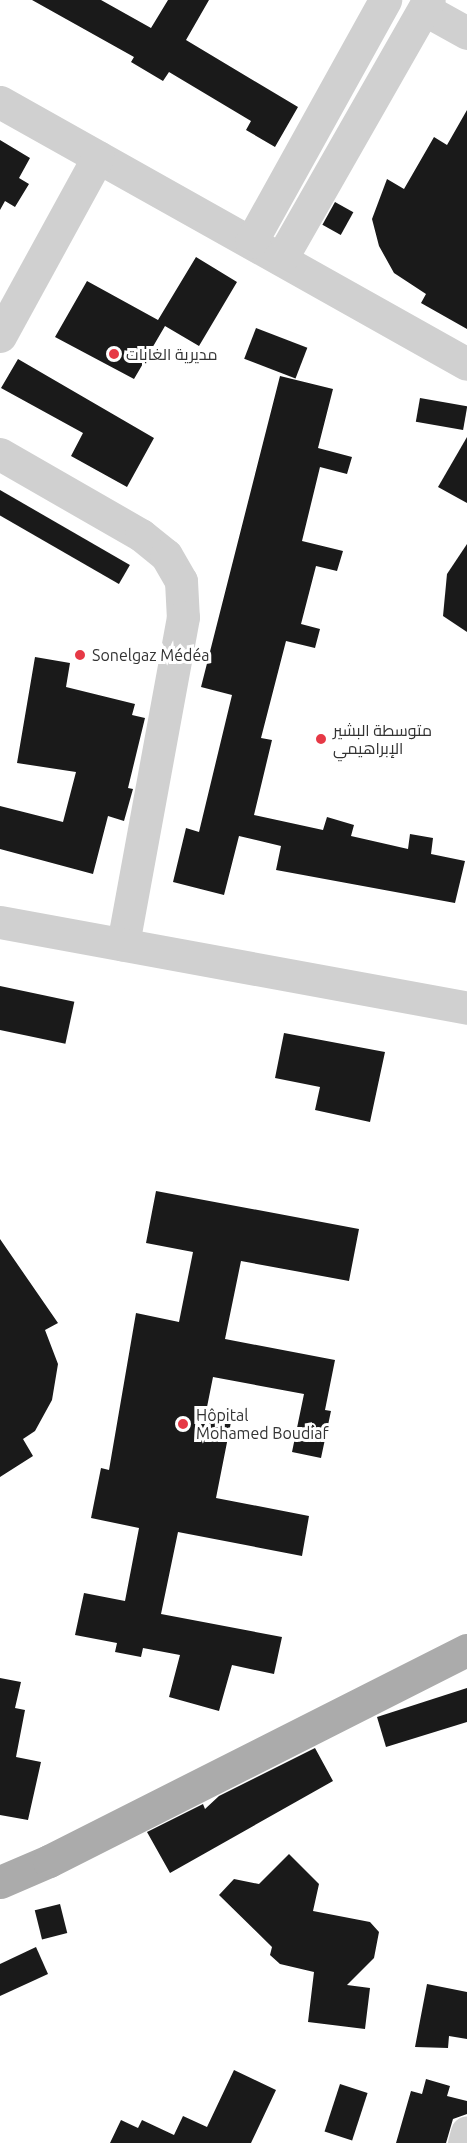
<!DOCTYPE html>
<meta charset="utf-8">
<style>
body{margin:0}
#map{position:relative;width:467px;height:2143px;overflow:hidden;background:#fff;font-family:Ubuntu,Cairo,sans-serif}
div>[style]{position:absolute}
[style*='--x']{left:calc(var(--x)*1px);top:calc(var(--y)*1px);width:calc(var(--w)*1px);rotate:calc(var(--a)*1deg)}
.building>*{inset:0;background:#1a1a1a;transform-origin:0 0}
.minor>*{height:33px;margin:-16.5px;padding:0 16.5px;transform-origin:16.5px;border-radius:16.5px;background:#d0d0d0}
.major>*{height:33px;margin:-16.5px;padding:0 16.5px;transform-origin:16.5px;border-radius:16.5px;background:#ababab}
.dots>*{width:16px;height:16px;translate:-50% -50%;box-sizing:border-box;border:3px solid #fff;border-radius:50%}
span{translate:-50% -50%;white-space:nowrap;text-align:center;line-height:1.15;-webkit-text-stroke:6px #fff;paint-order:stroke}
.poi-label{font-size:16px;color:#333}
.left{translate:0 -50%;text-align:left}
</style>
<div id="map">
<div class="building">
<i style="clip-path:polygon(32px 0,101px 0,151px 28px,168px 0,209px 0,186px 40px,298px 107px,275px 147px,246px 130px,251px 121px,169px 72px,163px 81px,131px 62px,134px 57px)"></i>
<i style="clip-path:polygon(467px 110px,467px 329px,421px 303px,426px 294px,394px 273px,379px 246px,372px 219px,387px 179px,404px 189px,434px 137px,447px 145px)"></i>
<i style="clip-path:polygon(0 140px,30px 158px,19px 178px,29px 184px,15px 207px,5px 201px,0 210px)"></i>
<i style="left:335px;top:202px;width:21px;height:26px;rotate:29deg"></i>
<i style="clip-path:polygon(196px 257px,237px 282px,199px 346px,165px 326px,134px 379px,55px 337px,87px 281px,158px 320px)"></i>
<i style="left:256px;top:328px;width:55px;height:33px;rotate:21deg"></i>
<i style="clip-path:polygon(18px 359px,154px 438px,127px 487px,71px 456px,83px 433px,1px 388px)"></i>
<i style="clip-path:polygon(280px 376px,333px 389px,318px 448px,352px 457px,347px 474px,320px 467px,302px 541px,343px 551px,337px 571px,316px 566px,301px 624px,320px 629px,315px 648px,286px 641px,261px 738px,272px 740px,254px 815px,323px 830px,327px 817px,354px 825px,351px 836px,408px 849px,410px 834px,433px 838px,431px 854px,465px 861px,455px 903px,276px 870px,281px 846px,239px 836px,224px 895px,173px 882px,186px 828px,199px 832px,232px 695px,201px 687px)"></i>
<i style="left:420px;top:398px;width:48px;height:24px;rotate:10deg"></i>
<i style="clip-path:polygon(467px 437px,467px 503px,438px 487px)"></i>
<i style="left:0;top:490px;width:150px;height:22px;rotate:30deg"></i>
<i style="clip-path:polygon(467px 544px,467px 632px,443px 616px,447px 574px)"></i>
<i style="clip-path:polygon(35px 657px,70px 663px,66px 687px,135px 704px,132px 715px,145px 718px,128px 788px,133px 789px,124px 821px,108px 816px,93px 874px,0 849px,0 806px,63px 822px,76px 772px,17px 763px)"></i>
<i style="left:0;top:986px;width:76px;height:43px;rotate:12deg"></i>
<i style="clip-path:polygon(284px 1033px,385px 1052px,370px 1122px,315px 1110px,320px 1087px,275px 1078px)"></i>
<i style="clip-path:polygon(156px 1191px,359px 1229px,349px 1281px,241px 1261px,225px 1339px,335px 1360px,325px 1410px,331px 1411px,321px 1458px,292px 1452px,304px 1394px,213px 1377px,206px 1412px,232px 1417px,216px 1498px,309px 1516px,302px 1556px,178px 1532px,161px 1614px,282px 1637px,274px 1674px,232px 1665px,219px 1711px,169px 1697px,180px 1655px,143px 1648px,141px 1657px,115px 1652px,117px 1643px,75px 1635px,84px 1593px,125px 1601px,139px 1528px,91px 1518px,101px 1468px,109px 1470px,136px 1313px,179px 1322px,193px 1252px,146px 1243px)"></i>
<i style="clip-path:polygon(0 1239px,58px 1323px,45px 1330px,58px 1364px,52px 1400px,35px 1431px,23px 1439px,33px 1456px,0 1477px)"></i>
<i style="clip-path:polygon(0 1678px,21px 1682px,15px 1708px,25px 1710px,16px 1757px,41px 1762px,28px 1820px,0 1815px)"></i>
<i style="clip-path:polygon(467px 1688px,467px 1722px,386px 1747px,377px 1717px)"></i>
<i style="clip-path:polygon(315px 1748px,333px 1781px,170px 1873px,147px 1832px,203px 1804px,205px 1809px,219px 1796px)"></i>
<i style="clip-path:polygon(289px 1854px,319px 1884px,313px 1911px,370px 1922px,379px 1932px,374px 1958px,347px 1985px,370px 1988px,365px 2029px,308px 2022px,314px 1972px,280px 1964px,270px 1955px,272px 1947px,219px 1895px,234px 1879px,259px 1884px)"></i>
<i style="left:60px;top:1904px;width:30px;height:26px;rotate:76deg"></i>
<i style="clip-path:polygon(36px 1947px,48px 1974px,0 1996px,0 1964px)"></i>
<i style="clip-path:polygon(427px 1984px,467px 1992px,467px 2039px,449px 2036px,448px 2048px,415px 2047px)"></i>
<i style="clip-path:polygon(234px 2070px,276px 2090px,251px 2143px,110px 2143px,121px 2120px,138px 2128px,142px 2120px,174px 2135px,183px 2116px,207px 2127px)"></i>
<i style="clip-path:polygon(426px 2079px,450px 2086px,447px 2096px,467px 2101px,467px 2114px,453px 2119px,446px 2143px,396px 2143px,411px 2091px,422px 2094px)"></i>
<i style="left:340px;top:2084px;width:29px;height:50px;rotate:18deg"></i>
</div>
<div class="minor">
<i style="--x:424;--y:9;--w:49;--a:29.2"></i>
<i style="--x:0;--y:102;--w:535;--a:29.29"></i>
<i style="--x:251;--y:242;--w:277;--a:-61"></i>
<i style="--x:281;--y:259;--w:298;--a:-60.3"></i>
<i style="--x:0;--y:336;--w:204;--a:-61.3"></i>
<i style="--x:0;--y:454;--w:163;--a:29.9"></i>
<i style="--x:141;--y:535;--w:32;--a:39"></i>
<i style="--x:166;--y:555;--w:30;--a:60"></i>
<i style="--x:181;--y:581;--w:36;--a:87"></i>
<i style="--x:183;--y:617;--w:333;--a:100.4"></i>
<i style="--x:0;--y:922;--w:475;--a:10.4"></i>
<i style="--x:464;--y:2143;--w:11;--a:-75"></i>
</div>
<div class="major">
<i style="--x:0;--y:1882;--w:53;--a:-23.2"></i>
<i style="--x:49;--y:1861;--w:468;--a:-26.8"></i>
</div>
<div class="dots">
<i style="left:114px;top:354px;background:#e63946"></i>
<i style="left:80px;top:655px;background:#e63946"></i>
<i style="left:321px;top:739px;background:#e63946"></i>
<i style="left:183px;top:1424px;background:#e63946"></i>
</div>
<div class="poi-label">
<span class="left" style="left:126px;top:354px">مديرية الغابات</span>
<span class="left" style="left:92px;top:655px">Sonelgaz Médéa</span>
<span class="left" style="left:333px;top:739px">متوسطة البشير<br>الإبراهيمي</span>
<span class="left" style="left:196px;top:1424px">Hôpital<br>Mohamed Boudiaf</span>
</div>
</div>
